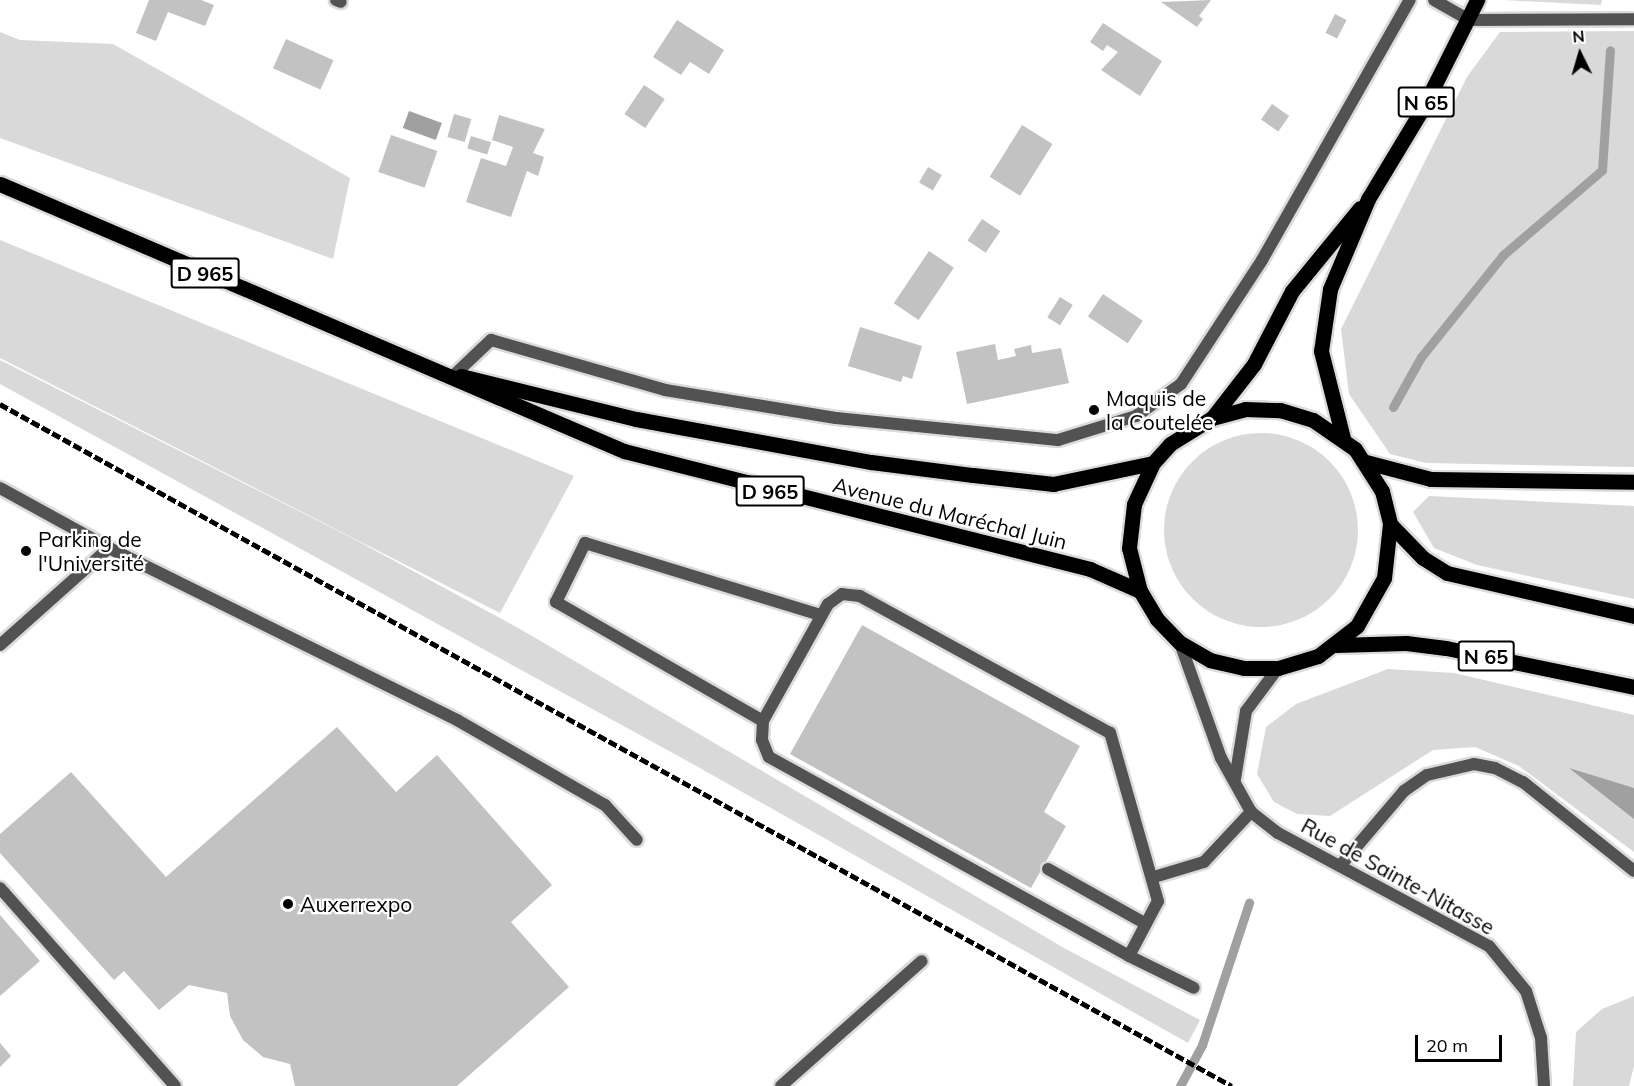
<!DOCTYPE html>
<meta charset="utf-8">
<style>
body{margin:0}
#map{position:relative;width:1634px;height:1086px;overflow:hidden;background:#fff;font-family:Mulish,sans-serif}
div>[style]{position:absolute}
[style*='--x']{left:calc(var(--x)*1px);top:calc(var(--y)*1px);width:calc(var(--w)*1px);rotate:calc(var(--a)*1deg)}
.green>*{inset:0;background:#d9d9d9}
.round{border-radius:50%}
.water>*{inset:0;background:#a0a0a0;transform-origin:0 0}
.stream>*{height:9px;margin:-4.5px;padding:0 4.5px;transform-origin:4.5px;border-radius:4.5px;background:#a0a0a0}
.building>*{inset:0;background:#c2c2c2;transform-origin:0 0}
.roads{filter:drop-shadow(2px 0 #dbdbdb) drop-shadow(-2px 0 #dbdbdb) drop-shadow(0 2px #dbdbdb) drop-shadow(0 -2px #dbdbdb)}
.service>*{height:12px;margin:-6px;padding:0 6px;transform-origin:6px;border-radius:6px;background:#525252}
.minor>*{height:12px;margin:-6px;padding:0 6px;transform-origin:6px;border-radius:6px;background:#525252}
.primary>*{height:15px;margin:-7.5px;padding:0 7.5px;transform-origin:7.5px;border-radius:7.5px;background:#000}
.rail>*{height:4.5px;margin-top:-2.25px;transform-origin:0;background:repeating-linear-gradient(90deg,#000 0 9px,transparent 0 12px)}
.dots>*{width:16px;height:16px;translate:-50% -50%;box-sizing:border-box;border:3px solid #fff;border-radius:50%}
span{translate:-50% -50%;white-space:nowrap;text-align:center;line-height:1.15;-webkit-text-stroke:4.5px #fff;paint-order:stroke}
.shield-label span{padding:2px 4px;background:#fff;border:2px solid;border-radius:4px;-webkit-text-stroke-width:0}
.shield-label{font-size:20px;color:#000;font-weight:700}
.poi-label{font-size:21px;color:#000}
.left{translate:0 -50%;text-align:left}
.street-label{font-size:21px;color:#000}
.north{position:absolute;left:1550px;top:24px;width:60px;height:60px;-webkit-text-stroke:4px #fff;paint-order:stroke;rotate:355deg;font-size:16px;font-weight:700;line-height:24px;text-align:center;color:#000}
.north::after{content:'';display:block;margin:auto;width:21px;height:27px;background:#000;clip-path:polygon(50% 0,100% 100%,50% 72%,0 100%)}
.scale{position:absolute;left:1415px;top:1035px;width:87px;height:27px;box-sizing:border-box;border:3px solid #000;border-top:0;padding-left:8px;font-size:18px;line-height:21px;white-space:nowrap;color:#000;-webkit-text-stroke:4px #fff;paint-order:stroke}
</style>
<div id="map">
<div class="green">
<i style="clip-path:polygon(1503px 0,1602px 0,1601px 5px)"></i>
<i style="clip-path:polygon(1634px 31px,1634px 467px,1426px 463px,1390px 454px,1349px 394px,1341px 329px,1467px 77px,1500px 32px)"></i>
<i style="clip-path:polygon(0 32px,20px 40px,113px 44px,350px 178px,333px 259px,0 138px)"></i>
<i style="clip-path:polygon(0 240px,574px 476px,500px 613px,0 358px)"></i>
<i style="clip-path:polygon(0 360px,354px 539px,520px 629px,1064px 948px,1200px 1020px,1188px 1043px,691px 763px,0 384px)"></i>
<i class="round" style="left:1164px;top:433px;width:194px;height:194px"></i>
<i style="clip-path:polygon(1429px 496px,1634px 506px,1634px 599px,1477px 565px,1434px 548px,1413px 512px)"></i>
<i style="clip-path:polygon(1388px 669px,1454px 673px,1634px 715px,1634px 852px,1519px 766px,1475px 747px,1433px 750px,1330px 816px,1297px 814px,1274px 802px,1257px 774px,1266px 727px,1296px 704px)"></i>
<i style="clip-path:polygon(1634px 996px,1634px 1066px,1629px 1086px,1573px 1086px,1576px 1032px,1602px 1009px)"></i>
</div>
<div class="water">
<i style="left:409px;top:111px;width:35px;height:18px;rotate:20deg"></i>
<i style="clip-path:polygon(1569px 768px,1634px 788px,1634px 819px)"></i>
</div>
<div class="stream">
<i style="--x:1393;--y:407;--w:57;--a:-60.8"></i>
<i style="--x:1421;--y:357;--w:131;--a:-51.2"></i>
<i style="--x:1503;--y:255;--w:130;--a:-40.6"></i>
<i style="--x:1602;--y:170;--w:120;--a:-86.2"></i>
<i style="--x:1180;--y:1086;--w:47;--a:-61.8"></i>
<i style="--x:1202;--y:1045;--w:150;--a:-71.7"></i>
</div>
<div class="building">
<i style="clip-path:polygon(149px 0,201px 0,214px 5px,205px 26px,168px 12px,156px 41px,136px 33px)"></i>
<i style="clip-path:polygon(1211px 0,1199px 16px,1203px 19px,1197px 27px,1161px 2px)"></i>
<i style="left:1335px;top:14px;width:13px;height:21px;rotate:27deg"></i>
<i style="clip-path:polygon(677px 20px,724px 50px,709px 74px,690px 62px,681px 75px,653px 57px)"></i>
<i style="clip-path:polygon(1103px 23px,1162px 61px,1140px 96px,1101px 70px,1118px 52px,1107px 45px,1103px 51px,1090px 42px)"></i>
<i style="left:286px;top:39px;width:52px;height:32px;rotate:24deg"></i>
<i style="left:644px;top:85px;width:25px;height:35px;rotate:34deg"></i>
<i style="left:1272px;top:104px;width:21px;height:19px;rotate:35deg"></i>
<i style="left:454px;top:114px;width:18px;height:24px;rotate:16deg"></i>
<i style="clip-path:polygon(499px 115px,545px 129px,533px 153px,544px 157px,538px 176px,527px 171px,511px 217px,466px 202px,481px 158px,506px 166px,513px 147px,492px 140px)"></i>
<i style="left:1022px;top:125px;width:36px;height:61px;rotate:32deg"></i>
<i style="left:391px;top:135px;width:49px;height:39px;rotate:19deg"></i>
<i style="left:471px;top:136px;width:21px;height:13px;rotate:17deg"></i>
<i style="left:928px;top:167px;width:16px;height:18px;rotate:30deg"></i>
<i style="left:982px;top:219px;width:22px;height:26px;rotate:34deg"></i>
<i style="left:929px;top:251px;width:30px;height:63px;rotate:34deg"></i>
<i style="left:1103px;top:294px;width:48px;height:27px;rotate:34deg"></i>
<i style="left:1060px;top:297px;width:15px;height:24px;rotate:32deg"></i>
<i style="clip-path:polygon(860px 327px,922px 346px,912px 379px,903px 376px,901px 382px,848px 366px)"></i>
<i style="clip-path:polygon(995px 344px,998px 360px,1016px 356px,1014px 349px,1031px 345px,1032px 353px,1061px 348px,1069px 383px,967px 404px,956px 352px)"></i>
<i style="clip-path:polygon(862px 625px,1080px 746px,1044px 812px,1066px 826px,1031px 888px,790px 754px)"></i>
<i style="clip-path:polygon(337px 727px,396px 792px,437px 755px,552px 885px,511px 922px,569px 987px,457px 1086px,295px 1086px,290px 1064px,263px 1057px,243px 1040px,230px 1016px,227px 993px,189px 985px,159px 1010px,124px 971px,114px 980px,0 853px,0 834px,71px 772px,166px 877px)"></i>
<i style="clip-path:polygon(0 915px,40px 961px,0 996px)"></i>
<i style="clip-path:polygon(0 1043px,11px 1056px,0 1067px)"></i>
</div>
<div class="roads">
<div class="service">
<i style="--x:1434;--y:0;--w:40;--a:29.7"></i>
<i style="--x:1469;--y:20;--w:165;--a:-0.3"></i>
<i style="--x:455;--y:374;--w:50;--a:-43.4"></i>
<i style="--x:491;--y:340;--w:181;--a:16"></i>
<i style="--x:665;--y:390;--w:173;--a:9.3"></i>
<i style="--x:836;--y:418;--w:223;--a:5.7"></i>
<i style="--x:1058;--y:440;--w:82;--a:-17.1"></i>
<i style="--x:1136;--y:416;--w:55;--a:-35.4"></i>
<i style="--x:1181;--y:384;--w:148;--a:-56.8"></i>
<i style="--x:1262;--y:260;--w:299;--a:-60.4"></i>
<i style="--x:0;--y:488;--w:124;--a:28.8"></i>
<i style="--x:109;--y:548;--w:388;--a:26.3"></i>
<i style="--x:457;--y:720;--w:171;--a:29.9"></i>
<i style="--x:605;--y:805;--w:47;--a:47.6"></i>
<i style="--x:0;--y:645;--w:146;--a:-41.7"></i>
<i style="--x:763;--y:721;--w:239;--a:-150.1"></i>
<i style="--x:556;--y:602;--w:66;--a:-63.8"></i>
<i style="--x:585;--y:543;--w:247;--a:17"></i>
<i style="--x:1048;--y:869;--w:112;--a:29.3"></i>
<i style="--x:1154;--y:877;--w:52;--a:-16.7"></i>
<i style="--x:1204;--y:862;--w:69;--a:-46.8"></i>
<i style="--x:0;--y:888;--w:264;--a:48.5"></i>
<i style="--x:1129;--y:956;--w:62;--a:-62.2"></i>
<i style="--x:1158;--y:901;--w:175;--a:-105.9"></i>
<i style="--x:1110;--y:733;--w:285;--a:-151.3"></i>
<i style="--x:860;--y:596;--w:18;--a:-174"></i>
<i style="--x:842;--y:594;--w:17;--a:144"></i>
<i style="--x:828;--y:604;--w:134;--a:119.1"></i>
<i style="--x:763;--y:721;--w:19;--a:93"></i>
<i style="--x:762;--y:740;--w:18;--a:68"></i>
<i style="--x:769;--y:757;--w:411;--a:28.9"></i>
<i style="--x:1129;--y:956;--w:72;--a:26.2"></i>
<i style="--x:781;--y:1086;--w:188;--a:-41.6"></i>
</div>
<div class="minor">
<i style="--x:336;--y:0;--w:5;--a:22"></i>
<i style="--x:1180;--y:643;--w:122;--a:70.4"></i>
<i style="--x:1221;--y:758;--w:62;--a:60.9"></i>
<i style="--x:1251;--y:812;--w:34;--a:38"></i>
<i style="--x:1278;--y:833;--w:239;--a:28.2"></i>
<i style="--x:1489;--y:946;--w:58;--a:50.6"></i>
<i style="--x:1526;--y:991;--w:49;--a:72.3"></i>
<i style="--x:1541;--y:1038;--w:48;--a:86.4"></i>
<i style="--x:1235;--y:779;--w:69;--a:-80.8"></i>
<i style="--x:1246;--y:711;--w:54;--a:-53.3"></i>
<i style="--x:1340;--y:866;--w:99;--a:-49.5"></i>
<i style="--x:1404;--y:791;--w:28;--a:-35"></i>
<i style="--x:1427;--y:775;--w:48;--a:-13.2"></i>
<i style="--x:1474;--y:764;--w:21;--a:11"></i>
<i style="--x:1495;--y:768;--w:31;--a:27"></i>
<i style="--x:1523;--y:782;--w:142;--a:38.7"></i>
</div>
<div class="primary">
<i style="--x:0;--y:184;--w:679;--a:23.17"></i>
<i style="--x:624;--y:451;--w:481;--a:14.2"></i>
<i style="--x:1090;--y:569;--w:55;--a:23.7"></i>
<i style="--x:461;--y:376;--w:180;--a:13.8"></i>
<i style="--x:636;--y:419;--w:239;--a:10.4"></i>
<i style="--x:871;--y:462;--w:103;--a:7.3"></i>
<i style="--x:973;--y:475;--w:81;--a:6.4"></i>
<i style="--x:1053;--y:484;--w:102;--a:-11.9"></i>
<i style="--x:1212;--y:418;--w:68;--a:-52.1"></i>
<i style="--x:1254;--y:364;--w:82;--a:-62.5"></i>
<i style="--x:1292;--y:291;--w:107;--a:-50.7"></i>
<i style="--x:1343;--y:438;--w:90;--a:-104.2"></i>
<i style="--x:1321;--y:351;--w:63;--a:-81.7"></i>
<i style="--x:1330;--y:289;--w:98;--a:-67.1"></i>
<i style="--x:1368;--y:199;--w:109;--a:-58.9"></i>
<i style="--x:1424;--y:106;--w:119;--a:-63.4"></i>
<i style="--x:1366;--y:462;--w:67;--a:14.7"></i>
<i style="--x:1431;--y:479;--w:203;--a:0.8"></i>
<i style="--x:1390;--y:524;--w:54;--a:96.3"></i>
<i style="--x:1384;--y:578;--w:55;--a:119.4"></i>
<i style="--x:1357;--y:626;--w:49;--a:142.4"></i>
<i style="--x:1318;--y:656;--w:42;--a:163.3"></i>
<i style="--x:1278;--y:668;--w:34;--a:180"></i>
<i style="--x:1244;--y:668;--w:35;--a:-167"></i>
<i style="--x:1210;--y:660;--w:34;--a:-150"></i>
<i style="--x:1180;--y:643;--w:33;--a:-134"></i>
<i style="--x:1157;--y:619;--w:33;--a:-121"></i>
<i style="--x:1140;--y:591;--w:44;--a:-104.3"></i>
<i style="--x:1129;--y:548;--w:44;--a:-83.5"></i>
<i style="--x:1134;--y:504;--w:45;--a:-65.1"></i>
<i style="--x:1153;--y:463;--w:25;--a:-48"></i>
<i style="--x:1170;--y:444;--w:49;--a:-31.8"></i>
<i style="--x:1212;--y:418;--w:34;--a:-15"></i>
<i style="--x:1245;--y:409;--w:35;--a:2"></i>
<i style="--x:1280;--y:410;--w:34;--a:17"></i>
<i style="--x:1313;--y:420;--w:51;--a:34.6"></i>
<i style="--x:1355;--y:449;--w:50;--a:57.3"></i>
<i style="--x:1382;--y:491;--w:34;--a:76"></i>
<i style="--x:1390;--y:524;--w:47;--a:45.9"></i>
<i style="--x:1423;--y:558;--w:28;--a:32"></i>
<i style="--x:1447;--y:573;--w:192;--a:12.9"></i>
<i style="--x:1336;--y:645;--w:70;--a:-1.6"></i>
<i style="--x:1406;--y:643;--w:40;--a:7.1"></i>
<i style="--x:1446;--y:648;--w:192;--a:11.7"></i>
</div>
</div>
<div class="rail">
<i style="--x:0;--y:404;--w:1408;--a:28.97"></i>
</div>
<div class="dots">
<i style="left:1094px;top:410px;background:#000"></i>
<i style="left:26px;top:551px;background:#000"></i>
<i style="left:288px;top:904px;background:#000"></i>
</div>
<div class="shield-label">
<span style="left:1426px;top:102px">N 65</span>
<span style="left:205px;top:273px">D 965</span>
<span style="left:770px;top:491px">D 965</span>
<span style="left:1486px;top:656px">N 65</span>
</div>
<div class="poi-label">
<span class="left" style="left:1106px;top:410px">Maquis de<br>la Coutelée</span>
<span class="left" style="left:38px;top:551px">Parking de<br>l'Université</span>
<span class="left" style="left:300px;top:904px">Auxerrexpo</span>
</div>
<div class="street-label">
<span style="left:950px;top:513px;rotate:14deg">Avenue du Maréchal Juin</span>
<span style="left:1398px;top:876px;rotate:29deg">Rue de Sainte-Nitasse</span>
</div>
<div class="north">N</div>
<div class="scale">20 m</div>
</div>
